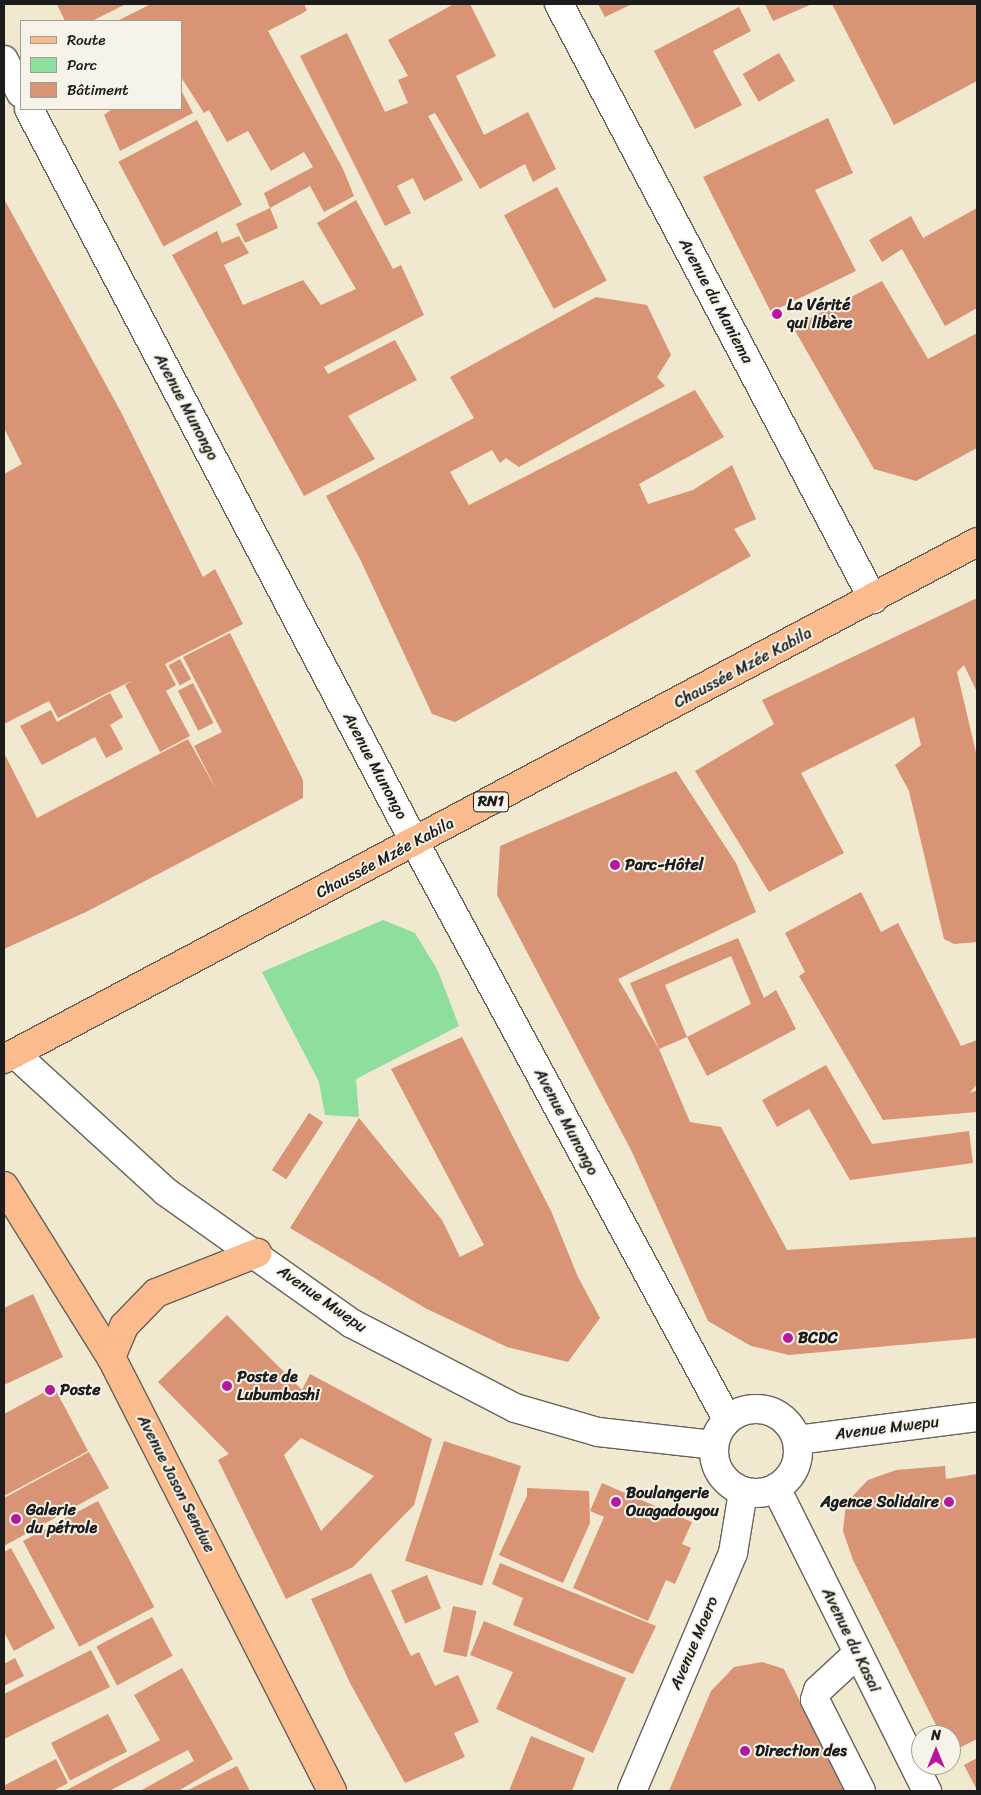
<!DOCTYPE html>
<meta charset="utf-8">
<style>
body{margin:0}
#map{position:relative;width:981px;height:1795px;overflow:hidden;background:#f0e8cf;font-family:Sriracha,sans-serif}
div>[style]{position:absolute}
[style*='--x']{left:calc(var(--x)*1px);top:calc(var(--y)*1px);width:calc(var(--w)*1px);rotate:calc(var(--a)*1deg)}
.green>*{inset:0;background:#8ede9d}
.building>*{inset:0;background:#d89474;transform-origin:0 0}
.roads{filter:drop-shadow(1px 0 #66635b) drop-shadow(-1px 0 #66635b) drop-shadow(0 1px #66635b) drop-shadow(0 -1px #66635b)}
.minor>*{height:28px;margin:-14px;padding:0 14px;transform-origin:14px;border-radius:14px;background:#fff}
.minor>.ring{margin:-14px;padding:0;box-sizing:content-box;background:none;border:28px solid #fff;border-radius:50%}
.major>*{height:28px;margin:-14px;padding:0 14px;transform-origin:14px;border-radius:14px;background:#fbbb8d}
.highway>*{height:28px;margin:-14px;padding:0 14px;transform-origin:14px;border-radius:14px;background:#fbbb8d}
.dots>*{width:14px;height:14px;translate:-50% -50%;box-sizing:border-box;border:2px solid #f7f3e8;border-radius:50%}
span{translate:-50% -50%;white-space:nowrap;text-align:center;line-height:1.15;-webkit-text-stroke:4px #f7f3e8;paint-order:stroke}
.shield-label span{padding:1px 4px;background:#f7f3e8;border:1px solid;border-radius:4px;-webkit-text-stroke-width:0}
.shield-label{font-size:15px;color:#1c1c1c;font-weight:700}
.street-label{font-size:16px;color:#1c1c1c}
.poi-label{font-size:16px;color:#1c1c1c;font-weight:700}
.left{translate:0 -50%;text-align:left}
.right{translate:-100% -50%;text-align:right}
.frame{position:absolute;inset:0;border:5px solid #1c1c1c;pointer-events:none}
.legend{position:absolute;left:20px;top:20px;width:162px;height:90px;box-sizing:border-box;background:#f7f3e8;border:1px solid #9f9d96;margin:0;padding:6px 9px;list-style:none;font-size:15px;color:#1c1c1c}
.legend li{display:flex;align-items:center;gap:10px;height:25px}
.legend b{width:25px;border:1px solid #9f9d96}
.north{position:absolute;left:911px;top:1725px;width:50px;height:50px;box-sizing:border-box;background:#f7f3e8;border:1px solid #9f9d96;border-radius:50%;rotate:0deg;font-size:14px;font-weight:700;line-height:20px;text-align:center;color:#1c1c1c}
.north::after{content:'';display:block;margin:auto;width:18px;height:22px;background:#b5179e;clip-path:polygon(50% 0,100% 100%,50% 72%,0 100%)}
</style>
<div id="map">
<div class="green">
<i style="clip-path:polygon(383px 920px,415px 933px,438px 971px,459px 1026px,356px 1079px,359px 1117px,325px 1115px,319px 1082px,262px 972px)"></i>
</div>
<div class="building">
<i style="clip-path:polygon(57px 4px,126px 4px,92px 21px,65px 21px)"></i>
<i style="clip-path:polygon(151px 4px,304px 4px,307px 10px,303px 13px,268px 31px,343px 169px,354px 196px,324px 212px,310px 186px,270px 208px,278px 228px,245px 243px,236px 224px,270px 208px,264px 193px,313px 167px,304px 152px,271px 171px,248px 131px,227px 142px,209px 110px,204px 113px,181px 77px,181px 21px,117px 21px)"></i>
<i style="clip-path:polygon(454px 4px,470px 4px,496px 56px,456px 76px,484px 135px,528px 112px,556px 169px,533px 182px,525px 164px,480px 189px,435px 113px,428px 116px,463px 180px,424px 201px,413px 178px,397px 186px,411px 213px,385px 226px,300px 56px,347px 33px,385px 112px,408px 103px,398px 80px,408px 76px,388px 40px)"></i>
<i style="clip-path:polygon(598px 4px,632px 4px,605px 17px)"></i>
<i style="clip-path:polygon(765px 4px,812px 4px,773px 21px)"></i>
<i style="clip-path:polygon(832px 4px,977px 4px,977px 81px,894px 125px)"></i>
<i style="clip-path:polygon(739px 7px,751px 31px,713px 51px,742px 105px,695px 129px,654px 51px)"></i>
<i style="left:779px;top:53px;width:32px;height:42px;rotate:60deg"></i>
<i style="clip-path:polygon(181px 90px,193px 113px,120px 151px,104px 115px,112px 109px,181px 109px)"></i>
<i style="clip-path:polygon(828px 118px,853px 173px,815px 190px,856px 271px,771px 312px,703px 177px)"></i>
<i style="left:197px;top:120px;width:96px;height:89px;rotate:62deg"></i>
<i style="left:557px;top:187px;width:106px;height:60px;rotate:62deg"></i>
<i style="clip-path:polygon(4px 199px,121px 412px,203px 577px,215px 569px,243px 624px,165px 664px,176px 685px,166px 691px,190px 736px,160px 752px,125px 685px,133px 680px,58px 718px,49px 701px,4px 724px,4px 474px,22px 464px,4px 428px)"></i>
<i style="clip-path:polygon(356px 200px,393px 269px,401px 265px,424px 315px,324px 367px,328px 374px,395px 340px,417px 380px,348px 416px,375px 459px,304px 496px,172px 255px,217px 231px,222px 243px,239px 236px,249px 253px,224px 265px,243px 305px,303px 280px,321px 305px,356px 289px,317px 223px)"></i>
<i style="clip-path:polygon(977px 208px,977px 308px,945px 326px,902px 249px,882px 262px,869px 240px,911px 216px,923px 238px)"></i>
<i style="clip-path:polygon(882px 281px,928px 359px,977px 333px,977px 448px,916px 481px,874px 469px,793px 327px)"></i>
<i style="clip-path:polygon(596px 297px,647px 305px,671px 355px,657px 377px,665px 386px,519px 467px,506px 458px,500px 463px,492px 450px,450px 472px,469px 505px,695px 390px,724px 437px,639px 484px,648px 504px,693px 490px,732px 465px,756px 519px,734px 529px,751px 556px,455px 722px,432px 714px,361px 561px,326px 496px,474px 418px,450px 377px)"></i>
<i style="clip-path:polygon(977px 598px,977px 692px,964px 665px,957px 672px,977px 757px,977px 942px,954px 944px,944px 939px,909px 791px,895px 765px,921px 745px,914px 717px,801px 773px,844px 853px,769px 892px,695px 771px,774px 724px,762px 700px)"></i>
<i style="clip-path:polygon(230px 633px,303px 780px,303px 798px,86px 912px,4px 949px,4px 753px,37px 818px,188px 739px,217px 791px,194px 746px,222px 732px,183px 657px)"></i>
<i style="left:180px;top:659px;width:23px;height:13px;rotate:61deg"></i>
<i style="left:193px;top:683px;width:45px;height:17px;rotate:63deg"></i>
<i style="clip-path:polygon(110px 693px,123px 717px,110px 725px,123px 749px,106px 758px,95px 737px,42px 765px,20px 726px,51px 710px,57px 722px)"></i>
<i style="clip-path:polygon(676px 771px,736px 863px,756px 912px,618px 979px,659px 1049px,630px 983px,738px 938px,764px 998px,776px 990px,796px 1029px,707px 1076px,687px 1037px,751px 1004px,731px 956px,665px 985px,687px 1037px,659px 1049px,690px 1122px,721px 1127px,787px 1250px,977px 1237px,977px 1338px,789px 1355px,751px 1346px,708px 1321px,632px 1152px,497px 895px,500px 846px)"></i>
<i style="clip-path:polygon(861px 892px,881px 932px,898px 923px,961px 1046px,977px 1040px,977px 1084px,970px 1093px,977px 1090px,977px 1112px,883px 1120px,799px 976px,805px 972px,785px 933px)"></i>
<i style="clip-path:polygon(462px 1037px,551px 1211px,578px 1277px,600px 1318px,568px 1362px,507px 1347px,425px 1308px,290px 1228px,359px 1118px,442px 1220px,460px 1257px,484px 1245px,391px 1069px)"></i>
<i style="clip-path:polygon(826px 1065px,872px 1144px,969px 1131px,973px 1163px,850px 1180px,809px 1109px,777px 1127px,762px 1100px)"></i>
<i style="left:309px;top:1113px;width:17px;height:68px;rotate:33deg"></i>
<i style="clip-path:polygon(33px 1294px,63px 1357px,4px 1385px,4px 1308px)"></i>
<i style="clip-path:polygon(evenodd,227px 1315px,302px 1390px,310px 1374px,432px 1439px,414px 1505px,353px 1567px,286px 1599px,218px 1460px,229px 1454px,158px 1382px,227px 1315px,301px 1438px,374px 1476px,321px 1531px,284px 1455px,301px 1438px)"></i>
<i style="clip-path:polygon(54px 1387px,88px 1451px,4px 1496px,4px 1414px)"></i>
<i style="left:444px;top:1441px;width:81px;height:126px;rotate:18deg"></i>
<i style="clip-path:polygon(89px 1452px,109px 1488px,4px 1546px,4px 1498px)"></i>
<i style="clip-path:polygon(945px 1466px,946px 1479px,977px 1474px,977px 1739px,951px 1752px,951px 1735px,941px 1735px,853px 1560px,843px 1531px,846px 1503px,868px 1480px,896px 1470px)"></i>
<i style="clip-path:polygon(602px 1483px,692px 1522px,682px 1544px,691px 1548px,675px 1584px,666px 1580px,648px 1621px,573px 1588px,604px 1517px,590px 1511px)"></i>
<i style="clip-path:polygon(527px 1488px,589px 1491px,590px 1523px,563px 1583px,499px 1555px,527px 1496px)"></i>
<i style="left:98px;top:1501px;width:120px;height:85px;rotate:62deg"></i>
<i style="clip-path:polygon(11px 1548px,55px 1628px,14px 1651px,4px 1632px,4px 1552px)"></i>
<i style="clip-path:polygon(500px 1563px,656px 1626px,633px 1674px,513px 1625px,523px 1598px,492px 1584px)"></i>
<i style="clip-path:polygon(371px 1573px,411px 1656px,419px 1652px,435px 1686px,458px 1675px,479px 1722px,454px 1733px,465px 1757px,405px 1783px,350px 1683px,311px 1599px)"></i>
<i style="left:427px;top:1575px;width:36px;height:39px;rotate:67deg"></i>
<i style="left:453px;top:1606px;width:24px;height:47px;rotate:12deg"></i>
<i style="left:152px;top:1617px;width:44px;height:63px;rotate:62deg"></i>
<i style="clip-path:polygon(484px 1621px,626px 1678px,593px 1753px,496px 1709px,513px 1672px,470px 1655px)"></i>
<i style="clip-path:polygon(91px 1650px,110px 1687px,4px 1739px,4px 1694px)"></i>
<i style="clip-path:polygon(15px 1658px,24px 1676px,4px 1686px,4px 1664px)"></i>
<i style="clip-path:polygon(762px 1662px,784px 1669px,844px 1791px,669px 1791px,711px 1691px,734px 1667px)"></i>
<i style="clip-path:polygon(182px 1668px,233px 1759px,178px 1791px,140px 1791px,194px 1761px,188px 1750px,109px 1791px,65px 1791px,160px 1740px,134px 1695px)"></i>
<i style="left:108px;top:1714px;width:42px;height:64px;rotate:63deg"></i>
<i style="clip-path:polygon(531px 1736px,585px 1758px,572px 1791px,509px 1791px)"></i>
<i style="clip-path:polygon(977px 1758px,977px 1790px,964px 1765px)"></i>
<i style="clip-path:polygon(56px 1759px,68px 1783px,53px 1791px,4px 1791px,4px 1782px,5px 1785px)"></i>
<i style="clip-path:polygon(237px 1766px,250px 1791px,186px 1791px)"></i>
</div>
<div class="roads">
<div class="minor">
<i style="--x:559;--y:4;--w:673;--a:62.18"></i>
<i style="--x:4;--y:60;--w:37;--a:63"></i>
<i style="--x:29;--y:109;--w:829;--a:62.26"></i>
<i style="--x:415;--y:843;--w:655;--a:61.56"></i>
<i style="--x:15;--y:1054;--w:205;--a:42.4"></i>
<i style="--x:166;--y:1192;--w:227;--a:35.3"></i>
<i style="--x:351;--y:1323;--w:185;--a:27.4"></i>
<i style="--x:515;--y:1408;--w:86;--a:16.1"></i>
<i style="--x:598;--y:1432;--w:116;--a:6.4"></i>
<i class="ring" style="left:714px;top:1409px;width:56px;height:56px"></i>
<i style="--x:797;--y:1440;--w:181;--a:-7.3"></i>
<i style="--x:776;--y:1488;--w:339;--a:63.5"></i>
<i style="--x:858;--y:1653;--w:54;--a:137.2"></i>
<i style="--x:818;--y:1690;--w:10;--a:107"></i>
<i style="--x:815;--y:1700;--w:102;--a:63.2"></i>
<i style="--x:632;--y:1791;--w:259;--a:-67"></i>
<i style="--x:733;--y:1553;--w:62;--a:-80.7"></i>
</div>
<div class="major">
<i style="--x:4;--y:1186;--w:202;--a:58"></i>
<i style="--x:111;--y:1357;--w:487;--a:63"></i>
<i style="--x:111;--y:1357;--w:34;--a:-67"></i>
<i style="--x:124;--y:1326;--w:46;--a:-45.9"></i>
<i style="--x:156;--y:1293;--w:109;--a:-21.6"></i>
</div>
<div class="highway">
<i style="--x:4;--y:1059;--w:1102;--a:-27.98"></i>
</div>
</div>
<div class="dots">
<i style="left:777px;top:314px;background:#b5179e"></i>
<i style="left:615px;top:865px;background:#b5179e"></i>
<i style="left:788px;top:1338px;background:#b5179e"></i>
<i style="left:227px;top:1386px;background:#b5179e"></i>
<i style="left:50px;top:1390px;background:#b5179e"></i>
<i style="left:616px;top:1502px;background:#b5179e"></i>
<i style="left:949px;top:1502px;background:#b5179e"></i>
<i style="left:16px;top:1519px;background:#b5179e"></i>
<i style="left:745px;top:1751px;background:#b5179e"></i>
</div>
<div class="shield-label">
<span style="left:491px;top:802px">RN1</span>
</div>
<div class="street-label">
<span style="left:716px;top:301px;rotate:62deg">Avenue du Maniema</span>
<span style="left:186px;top:407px;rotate:62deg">Avenue Munongo</span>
<span style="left:743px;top:668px;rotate:-28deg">Chaussée Mzée Kabila</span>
<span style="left:375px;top:766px;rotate:62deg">Avenue Munongo</span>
<span style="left:385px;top:858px;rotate:-28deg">Chaussée Mzée Kabila</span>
<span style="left:566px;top:1122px;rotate:62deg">Avenue Munongo</span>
<span style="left:322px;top:1299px;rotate:35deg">Avenue Mwepu</span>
<span style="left:887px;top:1428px;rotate:-7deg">Avenue Mwepu</span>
<span style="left:176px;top:1484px;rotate:63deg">Avenue Jason Sendwe</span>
<span style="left:851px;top:1640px;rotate:64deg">Avenue du Kasai</span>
<span style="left:694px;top:1643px;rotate:-67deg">Avenue Moero</span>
</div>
<div class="poi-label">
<span class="left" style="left:787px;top:314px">La Vérité<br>qui libère</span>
<span class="left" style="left:625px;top:865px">Parc-Hôtel</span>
<span class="left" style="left:798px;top:1338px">BCDC</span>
<span class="left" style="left:237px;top:1386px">Poste de<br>Lubumbashi</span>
<span class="left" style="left:60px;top:1390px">Poste</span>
<span class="left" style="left:626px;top:1502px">Boulangerie<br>Ouagadougou</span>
<span class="right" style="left:939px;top:1502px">Agence Solidaire</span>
<span class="left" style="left:26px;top:1519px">Galerie<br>du pétrole</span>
<span class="left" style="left:755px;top:1751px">Direction des</span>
</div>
<div class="frame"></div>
<ul class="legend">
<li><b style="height:6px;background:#fbbb8d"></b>Route</li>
<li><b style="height:14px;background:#8ede9d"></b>Parc</li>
<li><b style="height:14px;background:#d89474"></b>Bâtiment</li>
</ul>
<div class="north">N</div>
</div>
